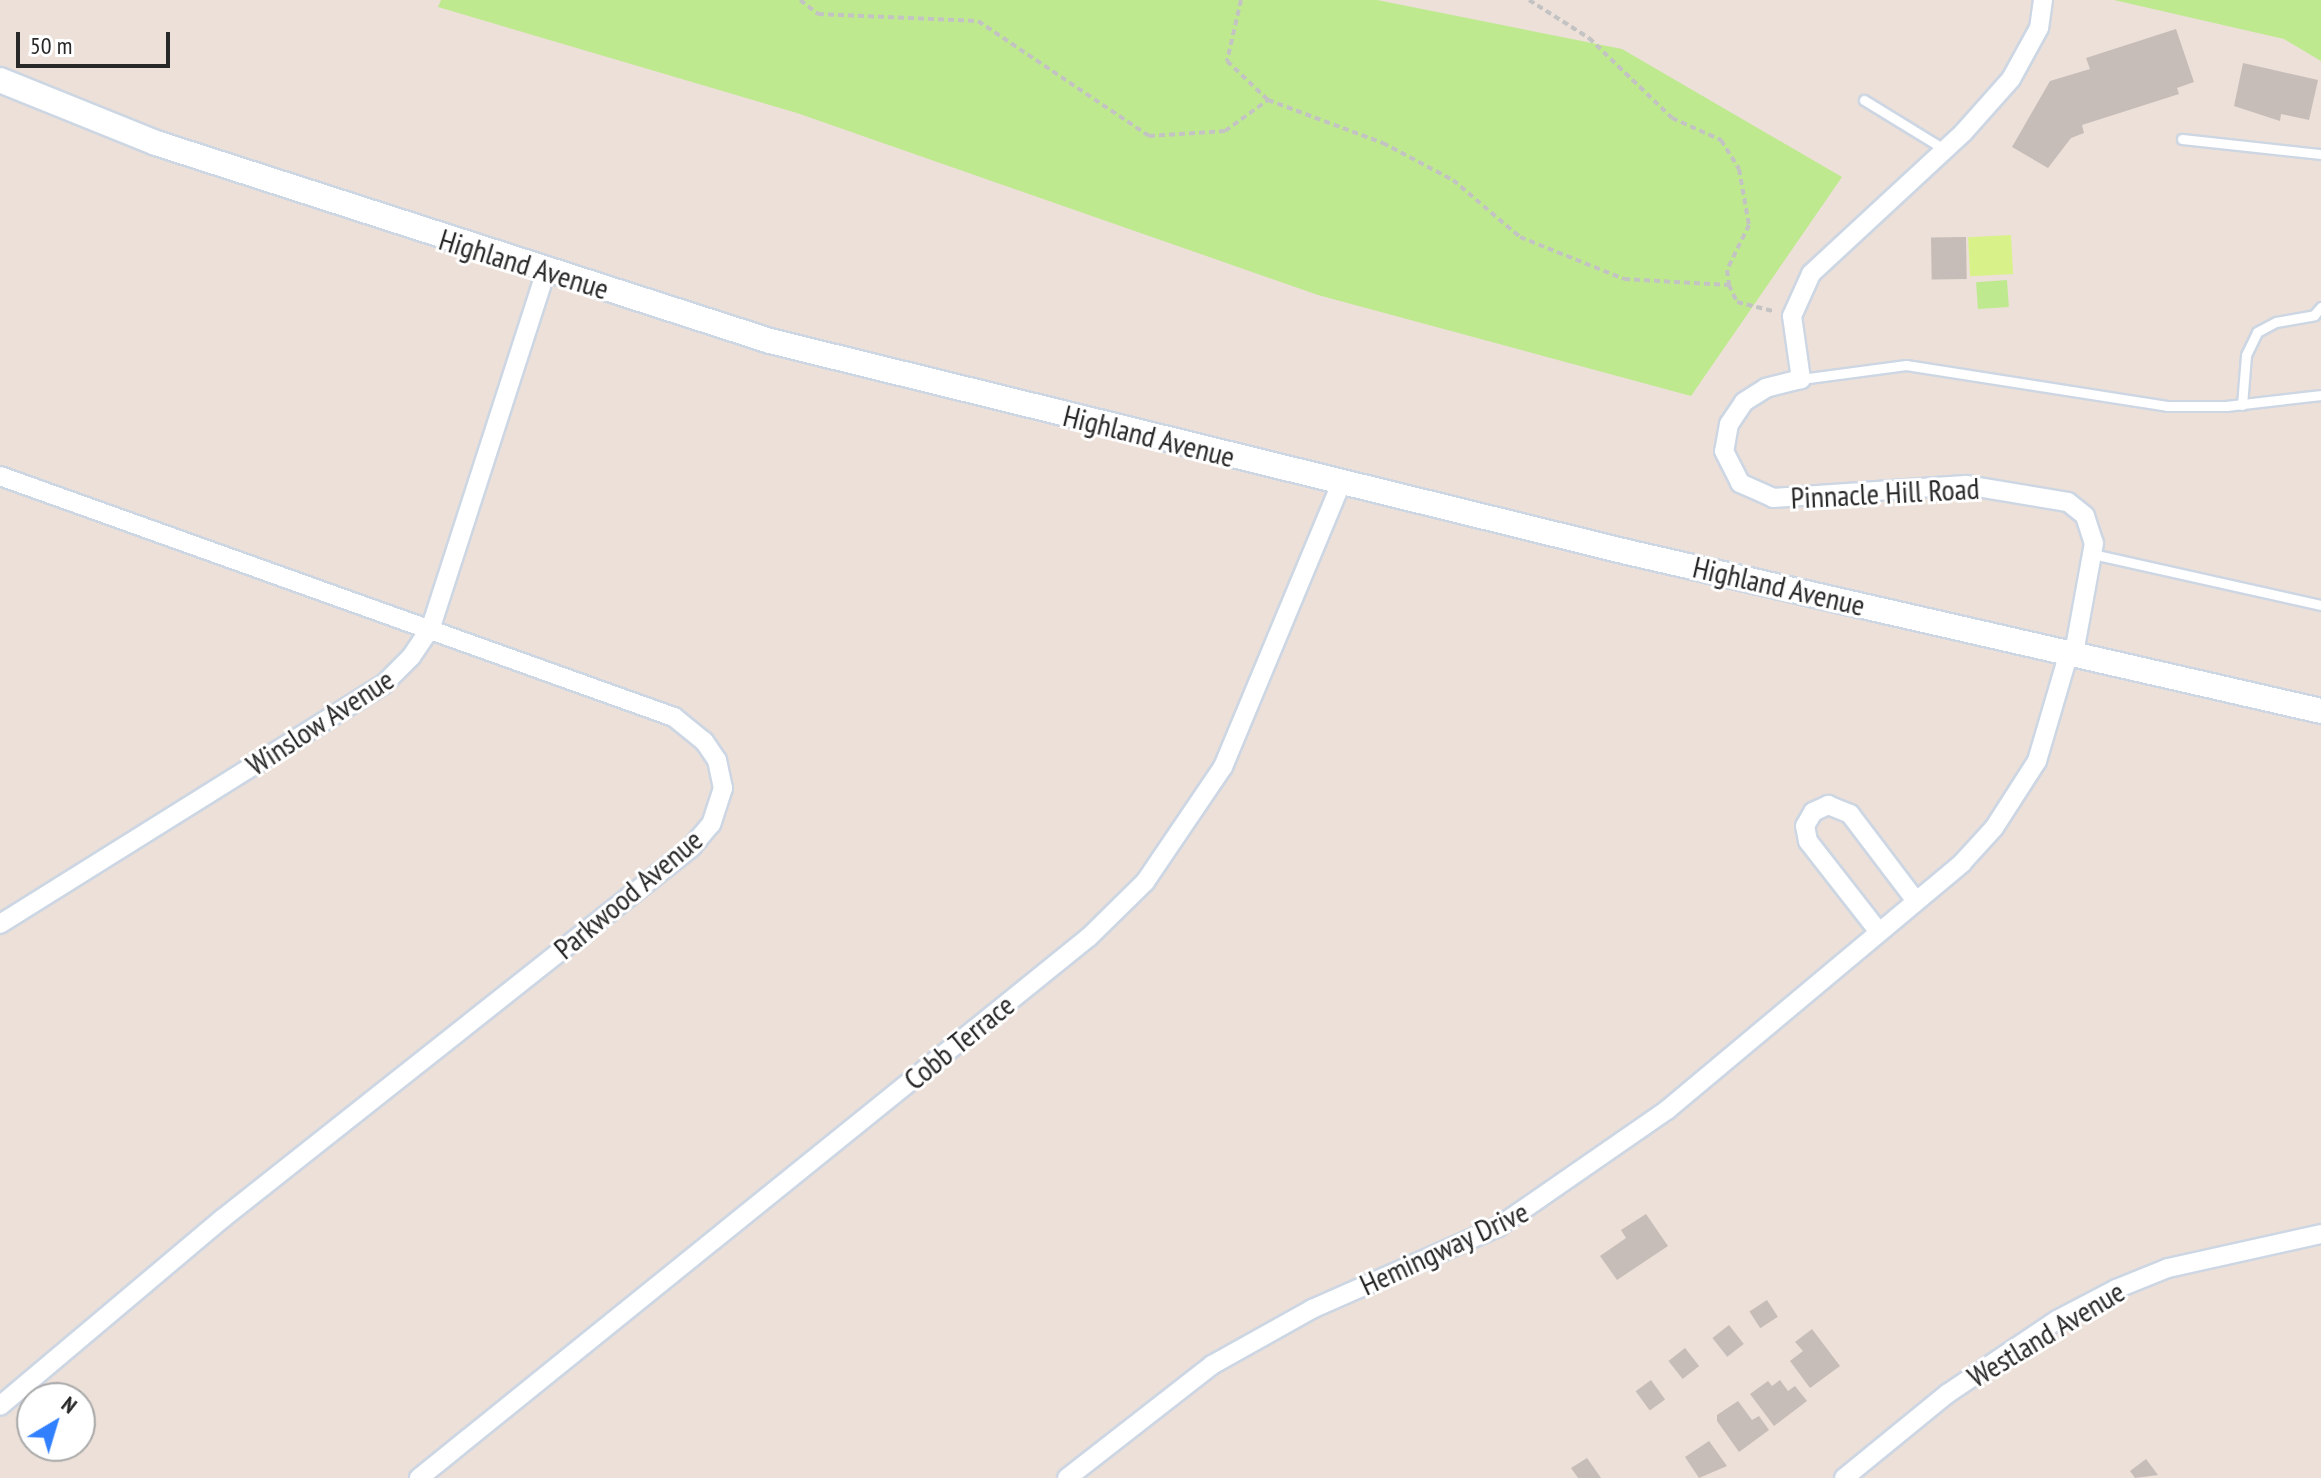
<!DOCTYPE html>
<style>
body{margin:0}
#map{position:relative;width:2321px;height:1478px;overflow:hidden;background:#ece0d8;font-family:"PT Sans Narrow",sans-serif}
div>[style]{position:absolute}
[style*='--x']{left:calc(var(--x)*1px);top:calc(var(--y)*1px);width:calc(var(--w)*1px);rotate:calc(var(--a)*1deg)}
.green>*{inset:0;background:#bfe98f;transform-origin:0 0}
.pitch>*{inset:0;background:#d9f189;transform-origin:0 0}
.building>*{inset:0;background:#c7bdb8;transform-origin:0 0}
.path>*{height:4px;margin-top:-2px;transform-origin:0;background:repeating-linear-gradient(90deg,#c3c3c3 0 6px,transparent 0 10px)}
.roads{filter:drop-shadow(2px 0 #cdd6e3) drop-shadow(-2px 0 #cdd6e3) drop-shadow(0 2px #cdd6e3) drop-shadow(0 -2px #cdd6e3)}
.service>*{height:9px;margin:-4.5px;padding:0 4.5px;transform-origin:4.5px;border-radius:4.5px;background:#fff}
.minor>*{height:18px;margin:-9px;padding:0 9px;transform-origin:9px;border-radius:9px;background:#fff}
.tertiary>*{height:24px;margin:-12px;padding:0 12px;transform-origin:12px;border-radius:12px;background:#fff}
span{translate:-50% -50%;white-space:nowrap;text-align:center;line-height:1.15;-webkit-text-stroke:6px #fff;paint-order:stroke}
.street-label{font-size:30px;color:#282828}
.north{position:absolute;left:16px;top:1382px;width:80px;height:80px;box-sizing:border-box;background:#fff;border:2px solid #a9a9a9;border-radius:50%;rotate:38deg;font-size:22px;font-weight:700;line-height:32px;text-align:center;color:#282828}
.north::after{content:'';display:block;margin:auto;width:28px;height:36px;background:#3380ff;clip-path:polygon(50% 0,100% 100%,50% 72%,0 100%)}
.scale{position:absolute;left:16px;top:32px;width:154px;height:36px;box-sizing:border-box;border:4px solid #282828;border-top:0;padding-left:10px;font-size:24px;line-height:28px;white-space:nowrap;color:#282828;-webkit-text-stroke:6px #fff;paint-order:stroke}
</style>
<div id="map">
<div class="green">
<i style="clip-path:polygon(441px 0,1377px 0,1622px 49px,1842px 177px,1691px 396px,1318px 295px,797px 113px,438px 7px)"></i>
<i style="clip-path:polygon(2114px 0,2321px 0,2321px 61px,2284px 39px)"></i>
<i style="left:2007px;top:280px;width:27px;height:31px;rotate:86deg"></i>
</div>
<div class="pitch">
<i style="left:2011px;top:235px;width:39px;height:43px;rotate:87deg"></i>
</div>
<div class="building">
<i style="clip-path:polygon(2176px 29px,2194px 82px,2177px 88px,2179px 94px,2082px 125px,2084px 133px,2071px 138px,2048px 168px,2012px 147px,2050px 81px,2090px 69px,2086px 58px)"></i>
<i style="clip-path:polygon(2243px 63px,2318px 80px,2309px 120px,2281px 114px,2280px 121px,2234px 106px)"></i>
<i style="left:1966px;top:237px;width:42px;height:35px;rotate:89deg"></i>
<i style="clip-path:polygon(1646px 1214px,1668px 1246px,1617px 1280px,1600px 1256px,1626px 1238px,1621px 1230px)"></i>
<i style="left:1767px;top:1300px;width:20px;height:21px;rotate:57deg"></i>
<i style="left:1729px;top:1325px;width:24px;height:21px;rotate:52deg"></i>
<i style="clip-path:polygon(1812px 1329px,1840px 1366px,1810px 1388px,1790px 1361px,1803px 1351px,1795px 1342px)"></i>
<i style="left:1685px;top:1348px;width:23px;height:21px;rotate:52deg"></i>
<i style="left:1651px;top:1380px;width:24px;height:19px;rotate:54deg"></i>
<i style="clip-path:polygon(1780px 1380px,1788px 1391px,1795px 1386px,1807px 1401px,1774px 1426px,1750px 1394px,1768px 1381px,1772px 1386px)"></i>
<i style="clip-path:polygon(1738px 1401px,1752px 1420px,1759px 1416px,1769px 1430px,1739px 1452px,1717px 1421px,1717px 1415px)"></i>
<i style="clip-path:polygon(1709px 1441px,1727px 1466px,1699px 1478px,1685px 1457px)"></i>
<i style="clip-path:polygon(1587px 1458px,1601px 1478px,1578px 1478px,1571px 1468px)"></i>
<i style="clip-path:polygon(2146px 1459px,2158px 1475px,2135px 1478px,2130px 1471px)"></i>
</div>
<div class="path">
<i style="--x:800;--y:0;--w:23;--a:38"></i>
<i style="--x:818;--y:14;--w:160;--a:2.5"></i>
<i style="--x:978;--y:21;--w:206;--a:33.9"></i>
<i style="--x:1149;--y:136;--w:76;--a:-3.8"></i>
<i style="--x:1225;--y:131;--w:53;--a:-35.8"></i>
<i style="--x:1241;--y:0;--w:63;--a:102.9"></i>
<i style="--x:1227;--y:61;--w:57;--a:43.6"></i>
<i style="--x:1268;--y:100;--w:123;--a:20.5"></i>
<i style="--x:1383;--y:143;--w:79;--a:27.9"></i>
<i style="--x:1453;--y:180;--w:88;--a:40.4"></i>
<i style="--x:1520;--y:237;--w:112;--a:22"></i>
<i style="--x:1624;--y:279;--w:105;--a:3.3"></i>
<i style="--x:1529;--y:0;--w:71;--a:32.3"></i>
<i style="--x:1589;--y:38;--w:115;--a:43.9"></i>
<i style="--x:1672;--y:118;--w:54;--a:24.2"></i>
<i style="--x:1721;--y:140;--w:34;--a:58"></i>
<i style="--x:1739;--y:169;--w:57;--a:79.9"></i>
<i style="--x:1749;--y:225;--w:50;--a:116.1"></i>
<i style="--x:1727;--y:270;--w:15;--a:82"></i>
<i style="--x:1729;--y:285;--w:19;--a:65"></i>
<i style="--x:1737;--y:302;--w:38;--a:14"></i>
</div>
<div class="roads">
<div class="service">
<i style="--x:1864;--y:100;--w:94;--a:31.5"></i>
<i style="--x:2182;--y:139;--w:140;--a:6.2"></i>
<i style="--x:1801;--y:379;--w:106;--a:-7.6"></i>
<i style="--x:1906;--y:365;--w:264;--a:8.9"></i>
<i style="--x:2167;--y:406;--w:59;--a:0"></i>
<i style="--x:2226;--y:406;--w:96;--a:-6.6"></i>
<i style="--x:2242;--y:405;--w:50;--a:-85.4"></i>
<i style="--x:2246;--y:355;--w:25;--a:-64"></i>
<i style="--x:2257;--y:332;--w:21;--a:-28"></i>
<i style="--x:2276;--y:322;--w:39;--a:-10"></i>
<i style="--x:2314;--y:315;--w:11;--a:-49"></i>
<i style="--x:2093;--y:554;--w:234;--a:12.6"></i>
</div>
<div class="minor">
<i style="--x:2043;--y:0;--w:28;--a:98"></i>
<i style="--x:2039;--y:28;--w:58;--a:118.8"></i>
<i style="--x:2011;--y:79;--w:72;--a:131.6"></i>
<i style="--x:1963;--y:133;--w:207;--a:137.2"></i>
<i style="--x:1811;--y:274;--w:46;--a:114.3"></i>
<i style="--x:1792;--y:316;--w:64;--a:81.9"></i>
<i style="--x:1801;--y:379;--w:36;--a:166"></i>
<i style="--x:1766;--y:388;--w:26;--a:148"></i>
<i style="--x:1744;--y:402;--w:27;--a:124"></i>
<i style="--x:1729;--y:424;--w:27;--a:100"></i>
<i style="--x:1724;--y:451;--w:36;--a:63"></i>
<i style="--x:1740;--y:483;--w:36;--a:24"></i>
<i style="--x:1773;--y:498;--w:193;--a:-3.9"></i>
<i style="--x:1966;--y:485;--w:103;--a:9.5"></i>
<i style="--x:2068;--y:502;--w:22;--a:39"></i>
<i style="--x:2085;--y:516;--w:28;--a:72"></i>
<i style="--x:2094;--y:543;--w:112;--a:100.3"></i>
<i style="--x:0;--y:476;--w:716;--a:19.68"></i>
<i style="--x:674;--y:717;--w:38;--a:39"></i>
<i style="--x:704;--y:741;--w:23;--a:56"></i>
<i style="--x:717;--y:760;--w:29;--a:78"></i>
<i style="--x:723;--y:788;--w:38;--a:108"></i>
<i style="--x:711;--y:824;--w:30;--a:130"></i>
<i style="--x:692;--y:847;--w:599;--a:141.64"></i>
<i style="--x:222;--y:1219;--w:290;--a:139.9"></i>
<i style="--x:0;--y:924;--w:451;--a:-32"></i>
<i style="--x:383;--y:685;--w:40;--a:-45"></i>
<i style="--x:411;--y:657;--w:36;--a:-56"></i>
<i style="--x:431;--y:627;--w:374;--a:-72.1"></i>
<i style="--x:1879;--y:932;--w:115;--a:-128"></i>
<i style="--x:1808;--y:841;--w:15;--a:-101"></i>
<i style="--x:1805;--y:826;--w:16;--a:-60"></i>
<i style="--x:1813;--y:812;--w:17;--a:-25"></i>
<i style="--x:1828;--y:805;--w:24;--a:22"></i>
<i style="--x:1850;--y:814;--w:109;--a:52.8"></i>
<i style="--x:419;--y:1478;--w:861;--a:-38.92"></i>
<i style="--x:1089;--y:937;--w:78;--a:-44.5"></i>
<i style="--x:1145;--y:882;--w:139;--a:-55.9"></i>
<i style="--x:1223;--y:767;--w:308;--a:-67.4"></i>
<i style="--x:1067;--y:1478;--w:184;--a:-37.9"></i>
<i style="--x:1212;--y:1365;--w:115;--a:-29.2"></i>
<i style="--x:1312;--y:1309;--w:203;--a:-23.8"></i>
<i style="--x:1498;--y:1227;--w:206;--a:-34.7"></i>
<i style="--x:1667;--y:1110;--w:385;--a:-39.9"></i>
<i style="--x:1962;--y:863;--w:47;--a:-47.6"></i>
<i style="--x:1994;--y:828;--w:80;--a:-57.3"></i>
<i style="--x:2037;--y:761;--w:114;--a:-73.6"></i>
<i style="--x:1844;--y:1478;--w:133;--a:-39.2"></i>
<i style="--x:1947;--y:1394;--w:133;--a:-33.9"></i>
<i style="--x:2057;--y:1320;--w:67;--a:-27.7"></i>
<i style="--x:2116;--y:1289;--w:56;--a:-22"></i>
<i style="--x:2168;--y:1268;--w:157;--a:-12.5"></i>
</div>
<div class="tertiary">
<i style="--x:0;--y:80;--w:168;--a:22"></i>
<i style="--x:156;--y:143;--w:645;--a:17.87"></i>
<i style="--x:770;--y:341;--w:883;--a:13.83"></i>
<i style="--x:1627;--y:552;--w:712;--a:12.9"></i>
</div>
</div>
<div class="street-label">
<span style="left:524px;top:264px;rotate:17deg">Highland Avenue</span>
<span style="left:1149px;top:436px;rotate:14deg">Highland Avenue</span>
<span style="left:1885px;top:493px;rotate:-3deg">Pinnacle Hill Road</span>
<span style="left:1779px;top:586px;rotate:13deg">Highland Avenue</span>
<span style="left:320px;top:722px;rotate:-33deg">Winslow Avenue</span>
<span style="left:628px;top:894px;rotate:-40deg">Parkwood Avenue</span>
<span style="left:959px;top:1042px;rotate:-39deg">Cobb Terrace</span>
<span style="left:1444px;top:1248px;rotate:-25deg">Hemingway Drive</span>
<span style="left:2046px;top:1334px;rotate:-31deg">Westland Avenue</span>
</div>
<div class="north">N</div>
<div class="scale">50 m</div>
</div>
